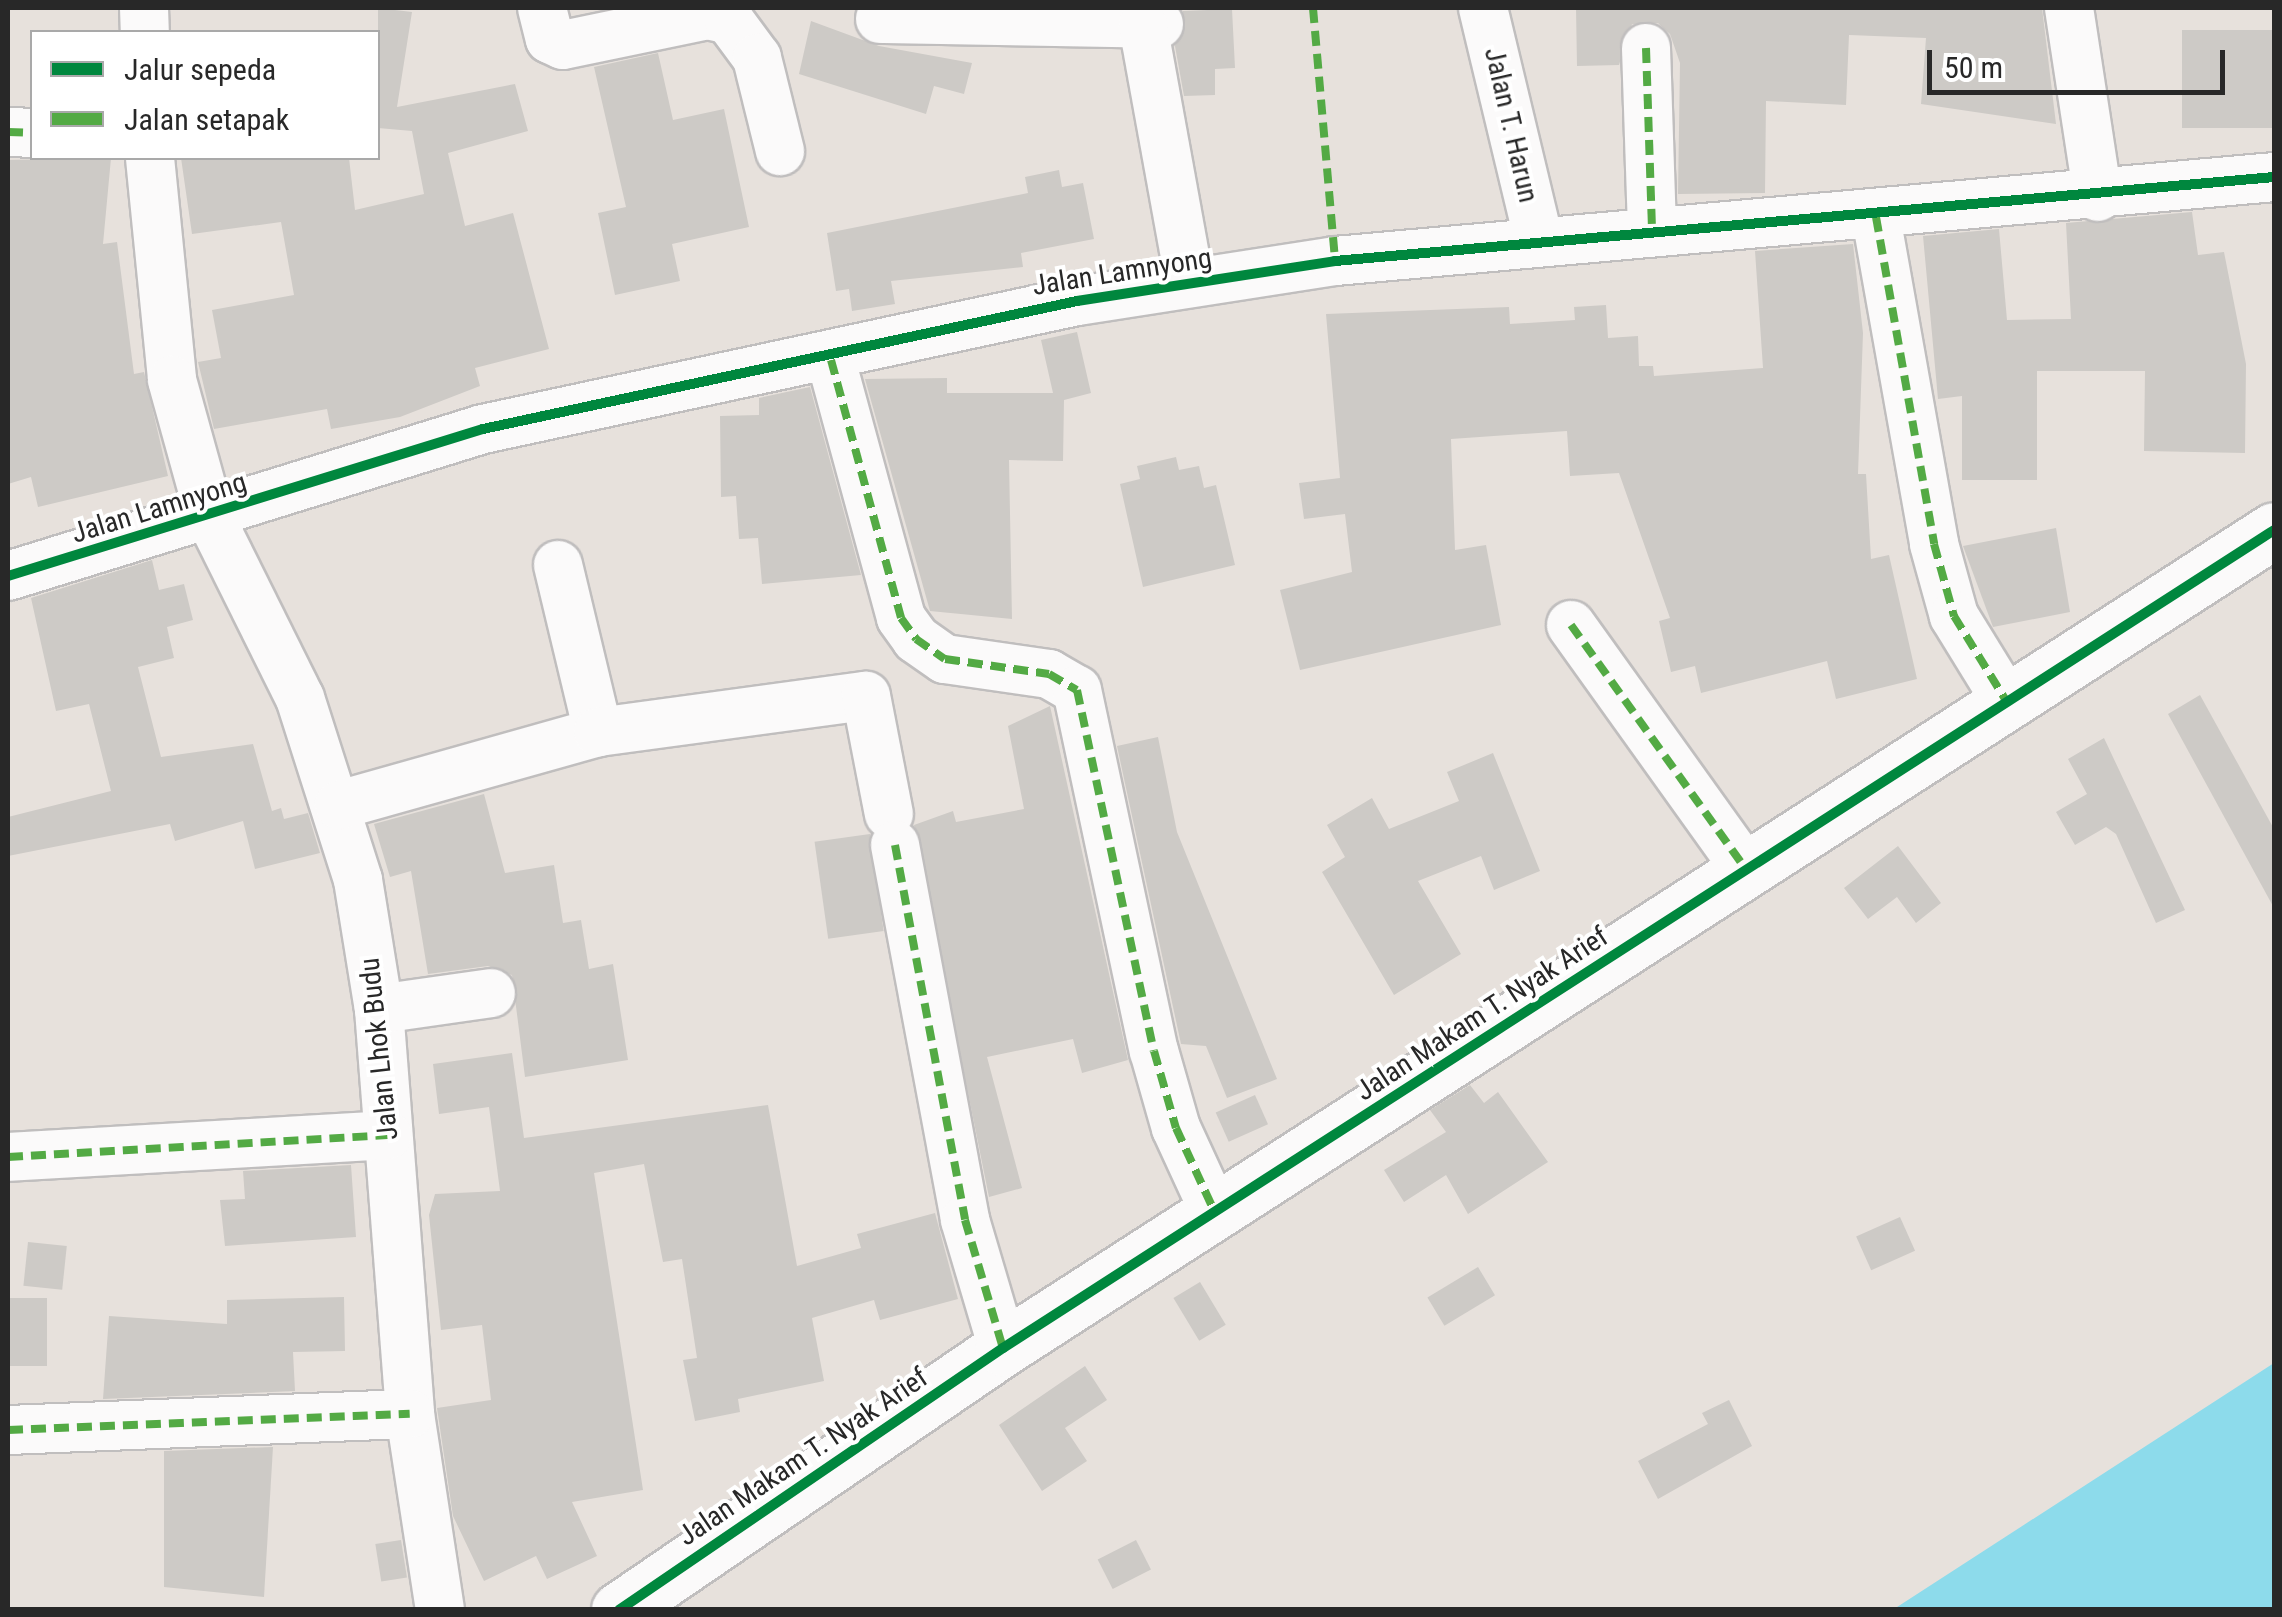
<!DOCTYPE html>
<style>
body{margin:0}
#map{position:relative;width:2282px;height:1617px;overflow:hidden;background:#e7e1dc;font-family:"Roboto Condensed",sans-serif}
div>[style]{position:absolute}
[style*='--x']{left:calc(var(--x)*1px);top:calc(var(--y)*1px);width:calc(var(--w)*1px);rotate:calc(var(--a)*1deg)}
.water>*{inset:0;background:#8ddbeb}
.building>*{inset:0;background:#cdcac6;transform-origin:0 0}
.roads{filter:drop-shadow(2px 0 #c0bebe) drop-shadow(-2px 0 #c0bebe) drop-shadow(0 2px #c0bebe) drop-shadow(0 -2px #c0bebe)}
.minor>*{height:48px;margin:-24px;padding:0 24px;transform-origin:24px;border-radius:24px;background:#fbfafa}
.tertiary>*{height:55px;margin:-27.5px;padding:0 27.5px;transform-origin:27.5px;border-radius:27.5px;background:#fbfafa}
.quiet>*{height:8px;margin-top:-4px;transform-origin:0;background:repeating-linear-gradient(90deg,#53aa44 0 15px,transparent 0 23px)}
.cycleway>*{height:10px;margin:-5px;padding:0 5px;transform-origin:5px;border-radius:5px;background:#00873e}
span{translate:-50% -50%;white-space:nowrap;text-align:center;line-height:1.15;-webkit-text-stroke:8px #fff;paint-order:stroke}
.street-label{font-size:28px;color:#282828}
.frame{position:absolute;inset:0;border:10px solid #282828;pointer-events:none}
.legend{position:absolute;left:30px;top:30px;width:350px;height:130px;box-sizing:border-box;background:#fff;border:2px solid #a9a9a9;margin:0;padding:12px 18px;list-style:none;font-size:30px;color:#282828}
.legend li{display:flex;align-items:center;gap:20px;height:50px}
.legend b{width:50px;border:2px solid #a9a9a9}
.scale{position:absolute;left:1927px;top:50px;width:298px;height:45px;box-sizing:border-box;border:5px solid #282828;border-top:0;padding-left:12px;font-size:30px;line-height:35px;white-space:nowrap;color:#282828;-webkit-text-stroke:8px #fff;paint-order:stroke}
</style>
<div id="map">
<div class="water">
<i style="clip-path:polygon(2274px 1363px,2274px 1609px,1893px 1609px,1894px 1609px)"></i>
</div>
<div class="building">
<i style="clip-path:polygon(378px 8px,412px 12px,397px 107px,515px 84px,528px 131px,448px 153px,465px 226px,513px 213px,549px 349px,475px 368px,480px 386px,400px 417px,331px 429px,327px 409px,214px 429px,198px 362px,221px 358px,212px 310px,294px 295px,281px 222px,192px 234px,181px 158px,349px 158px,355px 210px,424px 194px,412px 131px,378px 128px)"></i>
<i style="clip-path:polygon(1576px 8px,2042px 8px,2056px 124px,1921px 104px,1926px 38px,1849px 35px,1846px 105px,1766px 101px,1765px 193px,1678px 194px,1680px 63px,1670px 34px,1658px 23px,1632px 24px,1619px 65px,1577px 66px)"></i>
<i style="clip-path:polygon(1232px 9px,1235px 68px,1215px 69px,1215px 95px,1184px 96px,1175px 46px,1183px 11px)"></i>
<i style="clip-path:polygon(811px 21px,879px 46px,972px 63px,964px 94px,934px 86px,926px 114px,799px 74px)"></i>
<i style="left:2274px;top:30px;width:98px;height:92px;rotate:90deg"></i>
<i style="clip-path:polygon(658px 53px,673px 120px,724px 109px,749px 227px,672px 244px,680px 281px,615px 295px,598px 213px,626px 207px,594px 67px)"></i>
<i style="clip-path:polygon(111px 158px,103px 244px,117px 242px,134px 374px,144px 372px,168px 476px,38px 507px,31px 477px,8px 484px,8px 160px)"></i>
<i style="clip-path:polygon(1059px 170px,1062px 187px,1083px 183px,1094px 239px,1021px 253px,1023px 267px,891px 281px,895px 304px,852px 311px,849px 289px,836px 291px,827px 233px,1028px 193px,1025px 177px)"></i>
<i style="clip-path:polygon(2192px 212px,2198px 255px,2224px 252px,2246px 364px,2245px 453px,2144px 451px,2145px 371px,2037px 371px,2037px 480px,1962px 480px,1962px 396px,1938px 399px,1923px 236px,1999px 229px,2007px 320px,2071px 319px,2066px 223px)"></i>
<i style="clip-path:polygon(1853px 244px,1863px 333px,1858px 474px,1866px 474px,1871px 559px,1889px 555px,1917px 679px,1836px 699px,1827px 661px,1701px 693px,1695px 666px,1671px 672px,1659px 621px,1670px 618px,1619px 473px,1570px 476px,1567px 431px,1451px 439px,1455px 550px,1486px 545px,1501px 625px,1300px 670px,1280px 590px,1352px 572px,1345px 514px,1304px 519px,1299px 483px,1340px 478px,1326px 314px,1509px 307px,1510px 324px,1575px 320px,1574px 307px,1606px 305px,1608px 338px,1638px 336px,1639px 366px,1653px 366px,1654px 376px,1763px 368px,1755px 251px)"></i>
<i style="clip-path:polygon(1077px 332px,1091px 393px,1064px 400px,1063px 461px,1009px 460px,1012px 619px,930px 611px,865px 379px,947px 378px,947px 393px,1053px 393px,1041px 340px)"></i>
<i style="clip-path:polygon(810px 387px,861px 575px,762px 584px,758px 538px,739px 539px,736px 496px,721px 497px,720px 416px,759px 415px,759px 398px)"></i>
<i style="clip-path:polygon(1176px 457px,1179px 470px,1199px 466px,1204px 488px,1216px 485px,1235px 565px,1143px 587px,1120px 484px,1140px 479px,1137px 466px)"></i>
<i style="clip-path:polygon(2056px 528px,2070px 612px,1993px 627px,1963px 546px)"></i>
<i style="clip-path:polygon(152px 560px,159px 590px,184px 584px,193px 620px,167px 627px,174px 658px,138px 667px,161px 757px,253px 744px,272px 811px,281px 808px,284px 819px,308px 813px,320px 853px,255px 869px,243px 821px,175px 841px,170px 824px,8px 856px,8px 817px,111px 791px,89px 704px,56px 711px,31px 598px)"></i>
<i style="clip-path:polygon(2200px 695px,2274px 829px,2274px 908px,2168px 714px)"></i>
<i style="clip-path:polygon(1050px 706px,1128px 1060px,1082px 1073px,1073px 1039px,987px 1057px,1022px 1188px,989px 1197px,914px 825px,953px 811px,956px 822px,1024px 809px,1008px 726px)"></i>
<i style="clip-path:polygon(1158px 737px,1177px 832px,1277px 1079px,1227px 1098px,1206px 1046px,1181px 1044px,1117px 746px)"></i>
<i style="clip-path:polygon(2104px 738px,2185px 910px,2156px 923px,2116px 834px,2106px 827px,2075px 845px,2056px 812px,2087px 794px,2068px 759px)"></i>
<i style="clip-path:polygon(1493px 753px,1540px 871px,1494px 890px,1481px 856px,1418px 881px,1461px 954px,1394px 995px,1322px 872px,1345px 857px,1327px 825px,1372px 798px,1389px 829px,1459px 801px,1447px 772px)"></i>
<i style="clip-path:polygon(484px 794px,505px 873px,554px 865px,563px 923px,581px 920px,589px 969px,613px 964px,628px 1060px,525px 1077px,512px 975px,488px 966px,428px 974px,411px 871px,390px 877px,374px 824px)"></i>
<i style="left:870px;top:834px;width:98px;height:56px;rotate:82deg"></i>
<i style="clip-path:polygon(1898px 846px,1941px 903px,1916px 923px,1897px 897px,1868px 919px,1844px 888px)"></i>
<i style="clip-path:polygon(512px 1053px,524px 1138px,768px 1105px,797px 1266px,861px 1248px,857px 1234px,935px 1213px,958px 1299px,880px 1320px,874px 1300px,812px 1318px,824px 1381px,738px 1399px,740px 1412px,695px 1421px,683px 1360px,697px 1358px,682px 1259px,663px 1262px,644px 1164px,594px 1173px,643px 1490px,572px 1502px,597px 1556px,547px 1579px,536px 1556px,484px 1581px,453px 1516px,437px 1408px,491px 1400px,482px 1325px,441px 1330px,429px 1215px,435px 1194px,500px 1191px,489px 1107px,439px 1114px,433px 1064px)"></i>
<i style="clip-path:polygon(1470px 1085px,1484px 1103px,1498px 1092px,1548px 1162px,1468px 1214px,1446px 1175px,1404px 1202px,1384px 1170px,1446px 1132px,1430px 1110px)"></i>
<i style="left:1255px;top:1095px;width:32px;height:43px;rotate:66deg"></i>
<i style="clip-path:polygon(351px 1165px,356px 1237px,225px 1246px,220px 1200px,245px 1199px,243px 1171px)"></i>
<i style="left:1900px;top:1217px;width:37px;height:48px;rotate:66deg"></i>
<i style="left:28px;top:1242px;width:39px;height:44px;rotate:6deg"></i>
<i style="left:1478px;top:1267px;width:33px;height:59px;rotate:59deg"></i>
<i style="left:1200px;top:1282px;width:50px;height:31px;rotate:59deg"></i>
<i style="clip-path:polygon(344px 1297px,345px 1351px,293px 1352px,295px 1391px,103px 1399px,109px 1316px,227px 1324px,227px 1300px)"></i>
<i style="left:8px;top:1298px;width:39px;height:68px"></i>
<i style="clip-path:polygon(1085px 1366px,1107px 1400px,1065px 1428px,1087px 1461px,1042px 1491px,999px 1425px)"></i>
<i style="clip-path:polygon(1729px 1400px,1752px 1446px,1658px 1499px,1638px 1461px,1708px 1424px,1702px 1413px)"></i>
<i style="clip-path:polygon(273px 1447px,264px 1597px,164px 1587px,164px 1451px)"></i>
<i style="left:401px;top:1540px;width:38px;height:26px;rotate:81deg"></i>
<i style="left:1136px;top:1540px;width:33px;height:43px;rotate:63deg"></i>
</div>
<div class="roads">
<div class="minor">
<i style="--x:144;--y:8;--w:24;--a:88"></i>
<i style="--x:542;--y:8;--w:32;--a:76"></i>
<i style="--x:550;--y:39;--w:14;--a:25"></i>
<i style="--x:563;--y:45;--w:148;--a:-11.7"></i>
<i style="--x:708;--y:15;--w:22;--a:13"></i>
<i style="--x:729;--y:20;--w:47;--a:53.6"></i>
<i style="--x:757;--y:58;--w:96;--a:76.1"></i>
<i style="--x:1483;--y:8;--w:241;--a:76.5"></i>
<i style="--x:2069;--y:8;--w:191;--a:81.3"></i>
<i style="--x:880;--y:19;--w:279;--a:1"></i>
<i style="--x:1143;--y:25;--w:262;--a:79.7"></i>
<i style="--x:1646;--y:48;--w:181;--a:88.1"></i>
<i style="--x:8;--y:132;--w:24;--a:2"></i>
<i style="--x:150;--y:158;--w:223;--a:84.3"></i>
<i style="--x:172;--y:380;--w:142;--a:74.5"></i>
<i style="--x:210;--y:517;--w:202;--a:63.6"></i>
<i style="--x:300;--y:698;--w:191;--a:72.3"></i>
<i style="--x:358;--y:880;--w:131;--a:80.8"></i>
<i style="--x:379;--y:1009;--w:406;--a:85.6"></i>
<i style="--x:410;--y:1414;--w:198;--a:81.3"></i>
<i style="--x:1876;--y:217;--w:332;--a:79.9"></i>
<i style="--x:1934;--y:544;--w:75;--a:74.5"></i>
<i style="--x:1954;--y:616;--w:97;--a:58.4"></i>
<i style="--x:831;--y:360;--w:267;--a:74.8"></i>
<i style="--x:901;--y:618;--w:26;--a:54"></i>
<i style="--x:916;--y:639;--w:35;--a:35"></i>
<i style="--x:945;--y:659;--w:105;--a:8.2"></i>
<i style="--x:1049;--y:674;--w:32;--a:30"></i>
<i style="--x:1077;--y:690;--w:369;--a:78"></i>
<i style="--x:1154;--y:1051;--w:80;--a:74.1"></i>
<i style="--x:1176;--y:1128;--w:96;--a:65.3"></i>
<i style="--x:558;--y:565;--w:172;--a:76.5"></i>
<i style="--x:8;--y:576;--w:497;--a:-17.2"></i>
<i style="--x:483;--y:429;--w:608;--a:-12.16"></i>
<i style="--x:1077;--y:301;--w:261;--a:-8.8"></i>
<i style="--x:1335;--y:261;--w:943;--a:-5.11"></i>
<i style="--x:1571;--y:625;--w:300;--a:54.4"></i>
<i style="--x:339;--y:805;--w:269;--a:-15.7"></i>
<i style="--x:598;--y:732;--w:270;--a:-7.7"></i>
<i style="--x:866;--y:696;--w:120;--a:79"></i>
<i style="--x:895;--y:845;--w:381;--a:79.4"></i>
<i style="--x:965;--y:1220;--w:134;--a:73.5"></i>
<i style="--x:379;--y:1009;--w:113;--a:-8.1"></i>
<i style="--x:8;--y:1157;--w:380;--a:-3.3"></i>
<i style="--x:8;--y:1430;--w:402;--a:-2.3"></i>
</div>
<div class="tertiary">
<i style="--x:619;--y:1610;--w:465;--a:-34.3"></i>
<i style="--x:1003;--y:1348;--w:1511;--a:-32.76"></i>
</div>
</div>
<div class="quiet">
<i style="--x:1313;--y:8;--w:254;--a:85"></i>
<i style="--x:1646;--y:48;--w:181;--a:88.1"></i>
<i style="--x:8;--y:132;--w:24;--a:2"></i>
<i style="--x:1876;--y:217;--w:332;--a:79.9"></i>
<i style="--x:1934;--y:544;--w:75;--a:74.5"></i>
<i style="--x:1954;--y:616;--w:97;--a:58.4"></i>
<i style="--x:831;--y:360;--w:267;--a:74.8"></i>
<i style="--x:901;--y:618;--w:26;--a:54"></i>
<i style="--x:916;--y:639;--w:35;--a:35"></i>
<i style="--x:945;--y:659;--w:105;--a:8.2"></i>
<i style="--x:1049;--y:674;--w:32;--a:30"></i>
<i style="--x:1077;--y:690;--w:369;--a:78"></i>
<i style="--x:1154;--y:1051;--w:80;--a:74.1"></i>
<i style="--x:1176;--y:1128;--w:96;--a:65.3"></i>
<i style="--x:1571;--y:625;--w:300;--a:54.4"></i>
<i style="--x:895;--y:845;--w:381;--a:79.4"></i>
<i style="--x:965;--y:1220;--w:134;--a:73.5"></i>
<i style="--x:8;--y:1157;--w:380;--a:-3.3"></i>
<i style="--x:8;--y:1430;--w:402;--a:-2.3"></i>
</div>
<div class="cycleway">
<i style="--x:8;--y:576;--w:497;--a:-17.2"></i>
<i style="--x:483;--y:429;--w:608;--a:-12.16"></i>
<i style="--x:1077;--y:301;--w:261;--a:-8.8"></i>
<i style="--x:1335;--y:261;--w:943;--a:-5.11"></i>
<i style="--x:619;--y:1610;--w:465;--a:-34.3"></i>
<i style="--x:1003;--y:1348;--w:1511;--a:-32.76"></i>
</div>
<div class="street-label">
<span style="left:1511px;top:125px;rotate:77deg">Jalan T. Harun</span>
<span style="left:1122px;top:272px;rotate:-9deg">Jalan Lamnyong</span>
<span style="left:159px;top:508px;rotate:-17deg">Jalan Lamnyong</span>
<span style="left:1482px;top:1014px;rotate:-33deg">Jalan Makam T. Nyak Arief</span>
<span style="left:379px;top:1049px;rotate:-96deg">Jalan Lhok Budu</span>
<span style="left:803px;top:1457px;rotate:-34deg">Jalan Makam T. Nyak Arief</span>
</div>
<div class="frame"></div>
<ul class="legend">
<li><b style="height:12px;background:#00873e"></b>Jalur sepeda</li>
<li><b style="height:12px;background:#53aa44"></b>Jalan setapak</li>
</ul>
<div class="scale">50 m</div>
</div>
